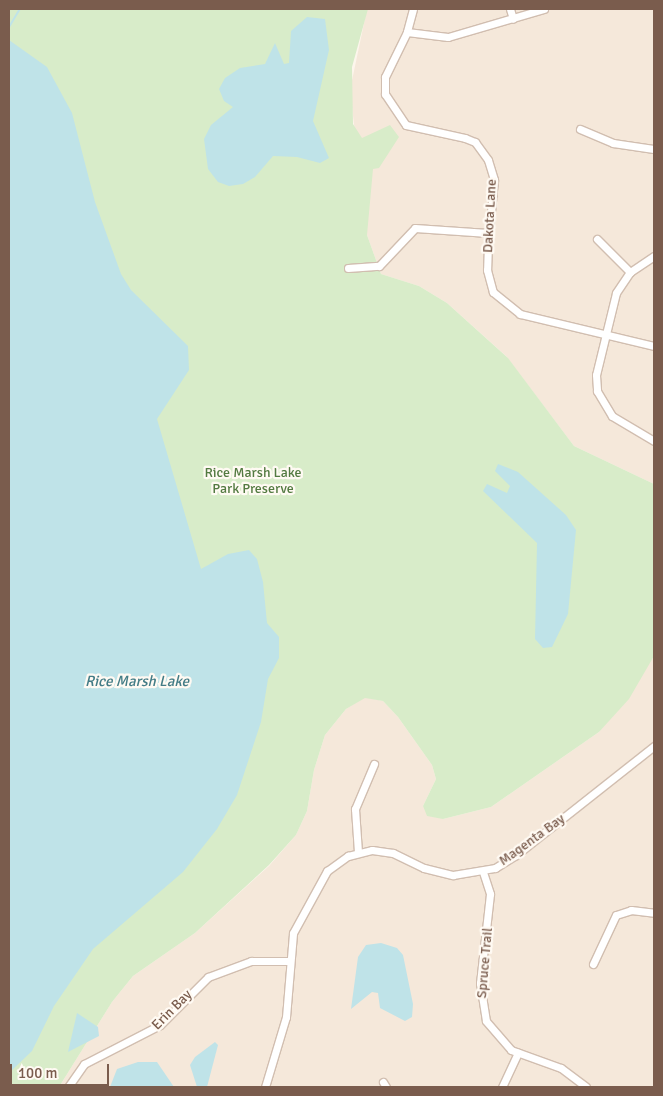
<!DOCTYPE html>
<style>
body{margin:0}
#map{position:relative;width:663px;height:1096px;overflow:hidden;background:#fdf6ec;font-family:Signika,sans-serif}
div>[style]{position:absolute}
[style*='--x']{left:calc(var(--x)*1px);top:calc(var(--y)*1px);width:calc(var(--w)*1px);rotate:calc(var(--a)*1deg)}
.residential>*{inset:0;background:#f5e8da}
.green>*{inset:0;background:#d8ecc9}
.water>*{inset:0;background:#bfe3e8}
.stream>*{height:2px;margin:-1px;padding:0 1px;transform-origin:1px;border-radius:1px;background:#bfe3e8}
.roads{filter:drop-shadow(1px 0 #d1beb0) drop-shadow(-1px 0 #d1beb0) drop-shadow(0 1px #d1beb0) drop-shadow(0 -1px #d1beb0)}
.street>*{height:7px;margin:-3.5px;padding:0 3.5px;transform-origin:3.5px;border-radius:3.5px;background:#fff}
span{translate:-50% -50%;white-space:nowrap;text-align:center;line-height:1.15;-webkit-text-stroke:4.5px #fffaf3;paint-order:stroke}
.street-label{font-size:14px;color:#7a5c4d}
.park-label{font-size:14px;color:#537a41}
.water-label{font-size:15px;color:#437c86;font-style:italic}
.frame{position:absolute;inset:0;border:10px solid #7a5c4d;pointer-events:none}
.scale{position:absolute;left:10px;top:1064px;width:99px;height:22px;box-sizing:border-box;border:2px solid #7a5c4d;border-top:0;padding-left:6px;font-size:15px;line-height:18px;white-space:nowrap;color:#7a5c4d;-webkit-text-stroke:4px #fffaf3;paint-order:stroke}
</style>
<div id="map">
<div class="residential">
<i style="clip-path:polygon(367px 9px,654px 9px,654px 484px,574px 446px,506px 356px,447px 303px,419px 286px,381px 274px,367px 235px,350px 90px)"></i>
<i style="clip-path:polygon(654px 656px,654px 1087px,59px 1087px,112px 1002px,133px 976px,195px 933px,269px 866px,296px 835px,307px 811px,314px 770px,325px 735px,346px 709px,365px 697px,383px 701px,398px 717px,432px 765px,436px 779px,423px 806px,443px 819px,491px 807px,599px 732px)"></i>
</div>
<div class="green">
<i style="clip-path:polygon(9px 9px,368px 9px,352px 67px,353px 124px,362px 138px,390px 125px,399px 137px,379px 168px,373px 169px,367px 235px,381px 274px,419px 286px,447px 303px,508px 358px,574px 446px,654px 484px,654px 656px,629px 699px,599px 732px,491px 807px,443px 819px,427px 816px,423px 806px,436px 779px,432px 765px,398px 717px,383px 701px,365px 698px,346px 709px,325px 735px,314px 770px,307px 811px,296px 835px,269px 865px,195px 933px,133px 976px,112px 1002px,59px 1087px,9px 1087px)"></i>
</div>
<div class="water">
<i style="clip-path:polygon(307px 17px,325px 19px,329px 50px,313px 121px,329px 158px,320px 163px,297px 157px,273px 156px,255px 177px,243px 184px,229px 186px,218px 182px,208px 169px,204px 139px,211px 125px,233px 107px,224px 101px,219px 89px,225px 78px,240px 68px,265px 64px,275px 43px,284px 64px,289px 63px,291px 31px)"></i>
<i style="clip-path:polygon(9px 40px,47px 67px,72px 113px,95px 202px,121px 274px,131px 290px,188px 346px,189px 370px,157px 419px,201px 569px,228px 554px,249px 550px,257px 559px,263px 582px,267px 623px,279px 637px,279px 658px,268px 679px,261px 722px,237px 795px,217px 829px,183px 872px,93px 949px,54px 1006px,32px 1051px,9px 1073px)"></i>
<i style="clip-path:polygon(498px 464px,518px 472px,566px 515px,576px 530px,568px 614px,552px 647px,543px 648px,535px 639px,537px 543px,483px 491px,487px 484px,507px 493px,510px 486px,495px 471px)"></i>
<i style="clip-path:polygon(381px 943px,397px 948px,403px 955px,413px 1004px,412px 1017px,405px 1021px,380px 1008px,378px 993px,372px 992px,351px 1009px,358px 957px,366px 945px)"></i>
<i style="clip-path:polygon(77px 1013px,98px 1027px,99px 1036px,68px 1052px)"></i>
<i style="clip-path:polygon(215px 1042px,218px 1045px,207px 1087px,197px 1087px,190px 1065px,195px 1057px)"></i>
<i style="clip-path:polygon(138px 1062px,157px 1062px,174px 1087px,110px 1087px,117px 1069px)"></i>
</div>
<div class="stream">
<i style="--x:9;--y:27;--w:21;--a:-59"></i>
</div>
<div class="roads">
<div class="street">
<i style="--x:413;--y:9;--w:24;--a:105"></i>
<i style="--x:407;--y:32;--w:50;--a:116.1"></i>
<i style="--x:385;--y:77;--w:17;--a:90"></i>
<i style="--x:385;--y:94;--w:37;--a:56"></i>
<i style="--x:406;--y:125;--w:60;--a:12.4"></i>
<i style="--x:465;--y:138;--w:11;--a:22"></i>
<i style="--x:475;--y:142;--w:22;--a:54"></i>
<i style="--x:488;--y:160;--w:21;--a:73"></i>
<i style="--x:494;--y:180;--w:64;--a:95.4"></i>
<i style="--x:488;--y:244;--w:26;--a:92"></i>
<i style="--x:487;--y:270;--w:23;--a:75"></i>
<i style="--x:493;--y:292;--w:35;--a:39"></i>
<i style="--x:520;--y:314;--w:138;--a:13.4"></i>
<i style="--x:510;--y:9;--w:10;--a:73"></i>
<i style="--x:407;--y:32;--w:41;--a:7"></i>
<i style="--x:448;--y:37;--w:100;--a:-16.3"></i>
<i style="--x:580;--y:129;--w:36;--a:23"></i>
<i style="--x:613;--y:143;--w:41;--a:8.3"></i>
<i style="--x:597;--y:239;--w:47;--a:45"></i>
<i style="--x:654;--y:256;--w:29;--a:146"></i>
<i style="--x:630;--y:272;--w:25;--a:124"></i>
<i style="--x:616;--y:293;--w:84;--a:103.7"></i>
<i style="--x:596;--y:375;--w:16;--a:86"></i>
<i style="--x:597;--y:391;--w:29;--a:59"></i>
<i style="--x:612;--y:416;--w:49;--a:30.8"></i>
<i style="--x:348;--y:268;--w:31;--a:-4"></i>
<i style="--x:379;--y:266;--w:52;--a:-46.5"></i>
<i style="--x:415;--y:228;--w:73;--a:3.9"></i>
<i style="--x:358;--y:852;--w:43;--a:-94"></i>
<i style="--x:355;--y:809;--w:49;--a:-67.1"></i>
<i style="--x:483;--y:872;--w:23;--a:72"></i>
<i style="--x:490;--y:894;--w:90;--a:96.4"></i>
<i style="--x:480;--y:983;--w:38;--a:81"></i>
<i style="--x:486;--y:1021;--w:38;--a:49"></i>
<i style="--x:511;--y:1050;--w:53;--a:19.8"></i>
<i style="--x:561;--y:1068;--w:31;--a:37"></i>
<i style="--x:593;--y:964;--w:54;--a:-64.9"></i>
<i style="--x:616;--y:915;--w:16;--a:-18"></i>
<i style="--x:631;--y:910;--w:23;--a:7"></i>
<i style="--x:383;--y:1082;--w:6;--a:59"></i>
<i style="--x:68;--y:1087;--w:28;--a:-55"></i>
<i style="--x:84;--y:1064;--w:85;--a:-27.2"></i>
<i style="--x:160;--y:1025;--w:68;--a:-45"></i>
<i style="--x:208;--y:977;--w:46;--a:-20.4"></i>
<i style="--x:251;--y:961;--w:38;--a:0"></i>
<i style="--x:265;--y:1087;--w:73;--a:-73.3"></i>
<i style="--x:286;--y:1017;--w:84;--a:-85.2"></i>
<i style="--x:293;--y:933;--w:71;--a:-61.3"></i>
<i style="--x:327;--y:871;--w:26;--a:-36"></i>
<i style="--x:348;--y:856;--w:25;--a:-14"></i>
<i style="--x:372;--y:850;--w:21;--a:8"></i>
<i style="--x:393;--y:853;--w:34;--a:26"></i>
<i style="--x:424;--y:868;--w:30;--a:14"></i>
<i style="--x:453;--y:875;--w:43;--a:-9.5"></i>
<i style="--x:495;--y:868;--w:25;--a:-32"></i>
<i style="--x:516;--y:855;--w:176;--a:-38.3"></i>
<i style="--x:502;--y:1087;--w:38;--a:-65"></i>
</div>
</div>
<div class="street-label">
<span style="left:490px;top:216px;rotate:-87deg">Dakota Lane</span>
<span style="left:532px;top:840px;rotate:-36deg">Magenta Bay</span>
<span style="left:485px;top:963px;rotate:-85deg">Spruce Trail</span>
<span style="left:172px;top:1010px;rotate:-45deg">Erin Bay</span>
</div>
<div class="park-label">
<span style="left:253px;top:481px">Rice Marsh Lake<br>Park Preserve</span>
</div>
<div class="water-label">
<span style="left:137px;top:682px">Rice Marsh Lake</span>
</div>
<div class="frame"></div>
<div class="scale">100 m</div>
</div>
